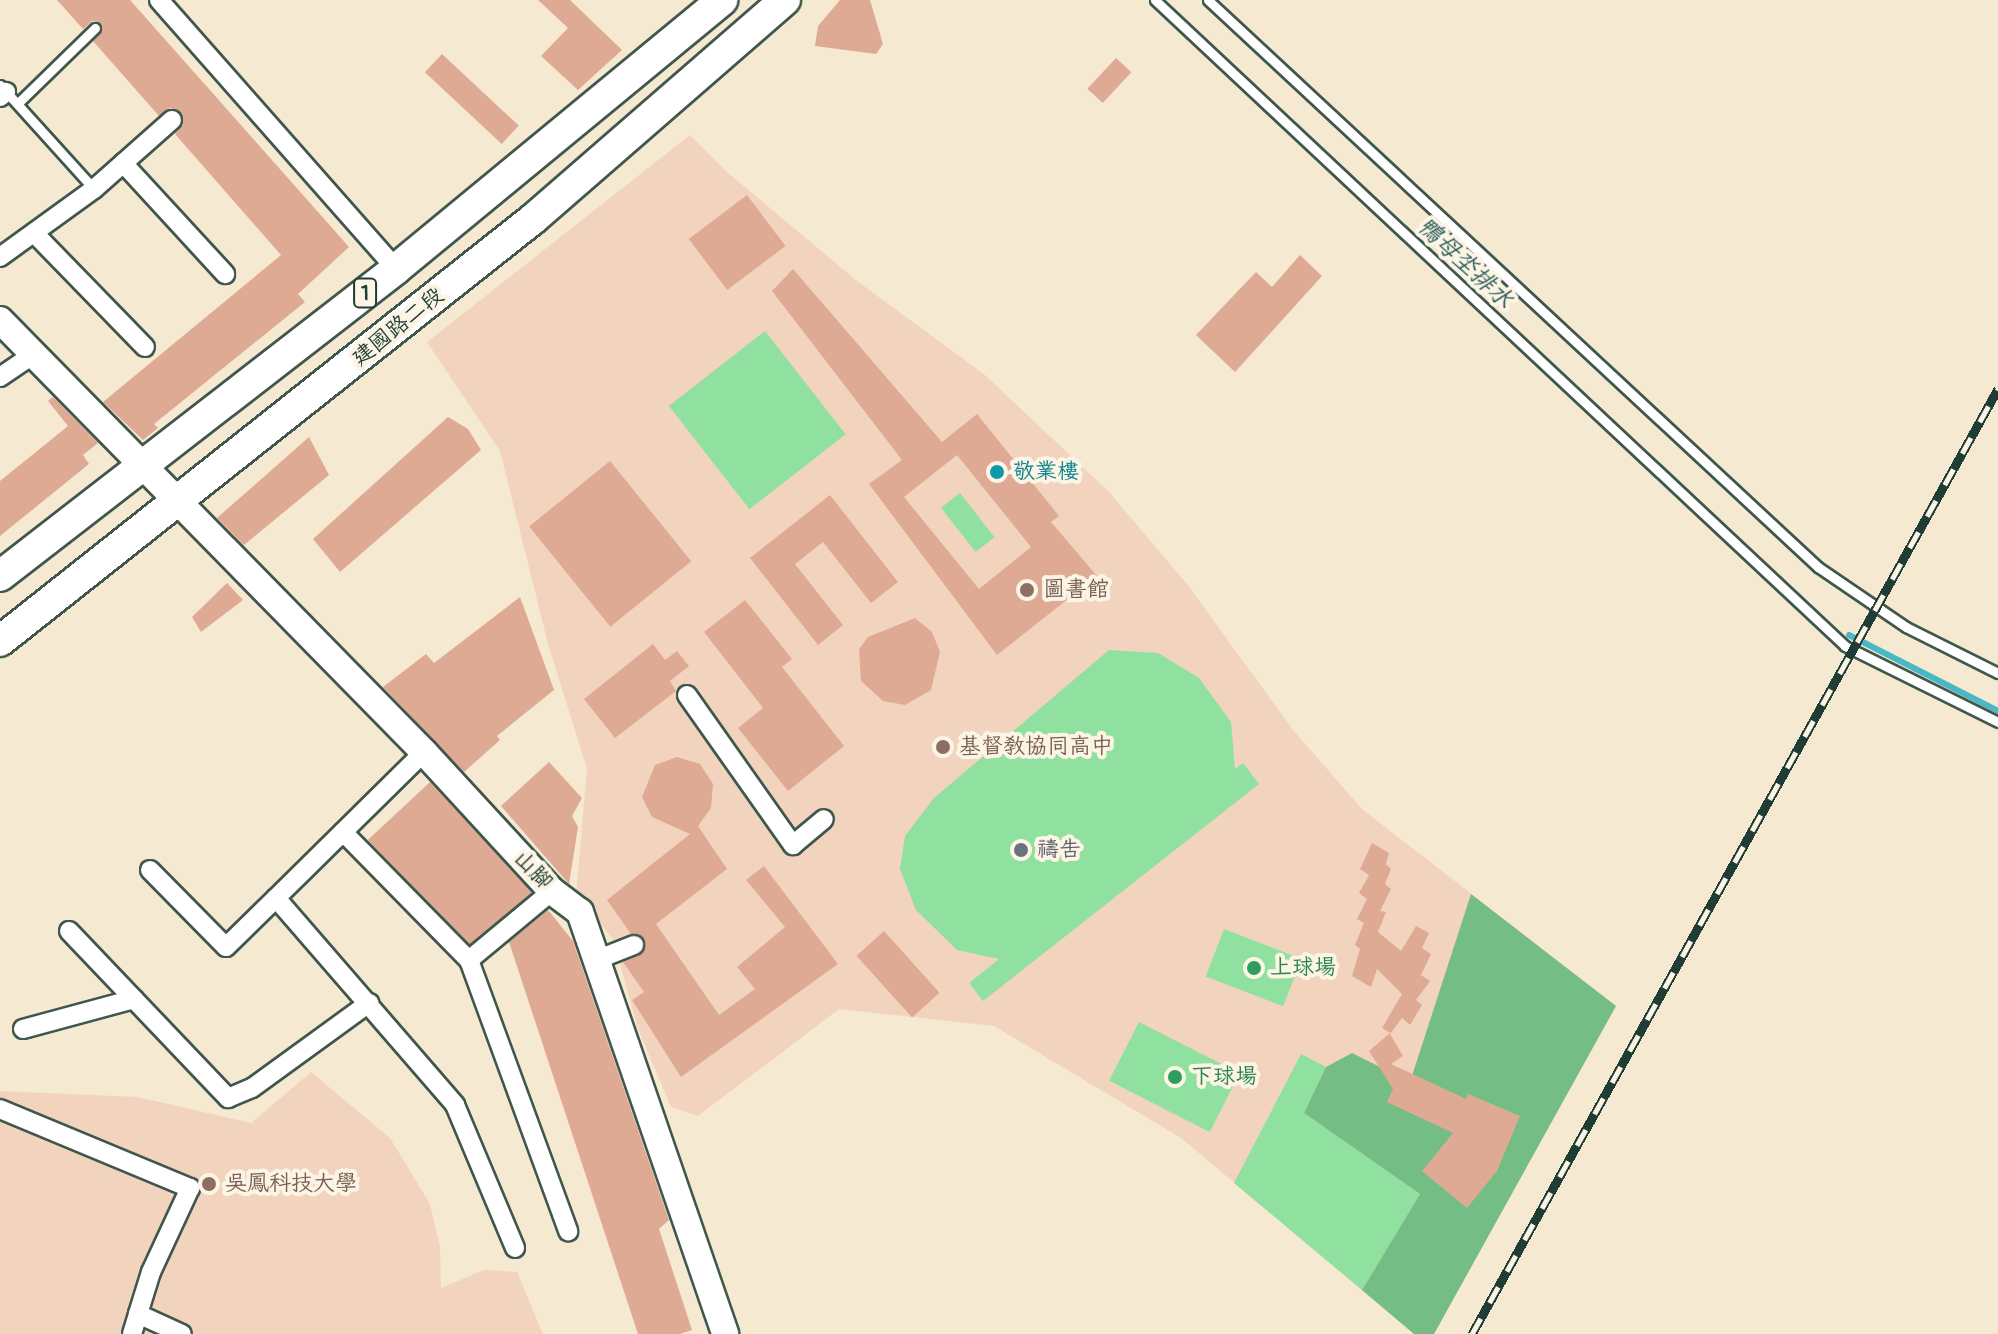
<!DOCTYPE html>
<meta charset="utf-8">
<style>
body{margin:0}
#map{position:relative;width:1998px;height:1334px;overflow:hidden;background:#f6e9d1;font-family:Pangolin,"LXGW WenKai TC",sans-serif}
div>[style]{position:absolute}
[style*='--x']{left:calc(var(--x)*1px);top:calc(var(--y)*1px);width:calc(var(--w)*1px);rotate:calc(var(--a)*1deg)}
.built>*{inset:0;background:#f2d4be}
.green>*{inset:0;background:#90e09f;transform-origin:0 0}
.forest>*{inset:0;background:#74be86}
.stream>*{height:6px;margin:-3px;padding:0 3px;transform-origin:3px;border-radius:3px;background:#4ab7c5}
.building>*{inset:0;background:#deaa94;transform-origin:0 0}
.roads{filter:drop-shadow(2px 0 #3f574c) drop-shadow(-2px 0 #3f574c) drop-shadow(0 2px #3f574c) drop-shadow(0 -2px #3f574c)}
.lane>*{height:9px;margin:-4.5px;padding:0 4.5px;transform-origin:4.5px;border-radius:4.5px;background:#fff}
.street>*{height:18px;margin:-9px;padding:0 9px;transform-origin:9px;border-radius:9px;background:#fff}
.secondary>*{height:26px;margin:-13px;padding:0 13px;transform-origin:13px;border-radius:13px;background:#fff}
.primary>*{height:30px;margin:-15px;padding:0 15px;transform-origin:15px;border-radius:15px;background:#fff}
.rail>*{height:9px;margin-top:-4.5px;transform-origin:0;background:repeating-linear-gradient(90deg,#fcf5e5 0 18px,#1f3d34 0 36px);box-sizing:border-box;border-block:2px solid #1f3d34}
.dots>*{width:22px;height:22px;translate:-50% -50%;box-sizing:border-box;border:4px solid #fcf5e5;border-radius:50%}
span{translate:-50% -50%;white-space:nowrap;text-align:center;line-height:1.15;-webkit-text-stroke:8px #fcf5e5;paint-order:stroke}
.shield-label span{padding:2px 6px;background:#fcf5e5;border:2px solid;border-radius:6px;-webkit-text-stroke-width:0}
.shield-label{font-size:20px;color:#1f3d34;font-weight:700}
.street-label{font-size:22px;color:#1f3d34}
.culture-label{font-size:22px;color:#0d838f}
.left{translate:0 -50%;text-align:left}
.education-label{font-size:22px;color:#785e54}
.worship-label{font-size:22px;color:#5b616d}
.leisure-label{font-size:22px;color:#27864d}
.water-label{font-size:24px;color:#2a5c58;font-style:italic}
</style>
<div id="map">
<div class="built">
<i style="clip-path:polygon(690px 135px,727px 172px,857px 281px,985px 375px,1109px 492px,1187px 584px,1293px 730px,1362px 809px,1616px 1006px,1434px 1334px,1414px 1334px,1181px 1138px,994px 1026px,839px 1009px,698px 1116px,671px 1107px,638px 1029px,613px 939px,576px 895px,587px 769px,548px 644px,500px 451px,427px 342px)"></i>
<i style="clip-path:polygon(311px 1072px,390px 1138px,430px 1204px,440px 1246px,441px 1288px,484px 1270px,517px 1272px,543px 1334px,0 1334px,0 1091px,138px 1097px,251px 1123px)"></i>
</div>
<div class="green">
<i style="left:765px;top:331px;width:131px;height:122px;rotate:52deg"></i>
<i style="left:960px;top:493px;width:56px;height:24px;rotate:52deg"></i>
<i style="clip-path:polygon(1109px 650px,1158px 653px,1199px 678px,1231px 722px,1235px 769px,1243px 763px,1259px 784px,983px 1001px,969px 983px,999px 959px,957px 950px,916px 910px,900px 869px,905px 836px,934px 798px)"></i>
<i style="left:1224px;top:929px;width:83px;height:51px;rotate:21deg"></i>
<i style="left:1139px;top:1022px;width:113px;height:66px;rotate:27deg"></i>
<i style="clip-path:polygon(1301px 1054px,1326px 1067px,1304px 1113px,1420px 1194px,1362px 1290px,1234px 1183px)"></i>
</div>
<div class="forest">
<i style="clip-path:polygon(1471px 894px,1616px 1006px,1434px 1334px,1414px 1334px,1362px 1290px,1420px 1194px,1304px 1113px,1326px 1067px,1352px 1053px,1410px 1082px)"></i>
</div>
<div class="stream">
<i style="--x:1849;--y:635;--w:167;--a:27"></i>
</div>
<div class="building">
<i style="clip-path:polygon(57px 0,130px 0,349px 247px,298px 294px,305px 302px,154px 424px,158px 428px,143px 440px,103px 402px,281px 255px,175px 134px,183px 125px,181px 113px,170px 108px,159px 116px,93px 41px,102px 31px,101px 23px,92px 21px,83px 29px)"></i>
<i style="clip-path:polygon(538px 0,570px 0,622px 50px,578px 90px,541px 56px,568px 28px)"></i>
<i style="clip-path:polygon(840px 0,870px 0,883px 44px,876px 54px,815px 46px,818px 26px)"></i>
<i style="left:442px;top:54px;width:105px;height:25px;rotate:43deg"></i>
<i style="left:1116px;top:58px;width:21px;height:42px;rotate:43deg"></i>
<i style="left:747px;top:195px;width:64px;height:73px;rotate:53deg"></i>
<i style="clip-path:polygon(1300px 255px,1322px 276px,1235px 372px,1196px 335px,1256px 272px,1272px 287px)"></i>
<i style="clip-path:polygon(evenodd,793px 269px,942px 442px,977px 414px,1059px 516px,1051px 522px,1097px 576px,997px 655px,869px 484px,902px 460px,772px 291px,793px 269px,957px 455px,1031px 547px,979px 589px,904px 497px,957px 455px)"></i>
<i style="clip-path:polygon(53px 397px,98px 443px,83px 455px,89px 464px,0 536px,0 481px,68px 426px,48px 401px)"></i>
<i style="clip-path:polygon(448px 417px,468px 429px,481px 450px,340px 572px,313px 539px)"></i>
<i style="clip-path:polygon(309px 437px,329px 475px,244px 545px,217px 518px)"></i>
<i style="left:610px;top:461px;width:129px;height:104px;rotate:51deg"></i>
<i style="clip-path:polygon(830px 495px,898px 582px,871px 603px,823px 542px,795px 564px,843px 625px,818px 645px,750px 558px)"></i>
<i style="clip-path:polygon(227px 583px,243px 600px,201px 632px,192px 617px)"></i>
<i style="clip-path:polygon(520px 597px,554px 690px,497px 736px,500px 740px,464px 772px,383px 687px,426px 654px,434px 663px)"></i>
<i style="clip-path:polygon(745px 600px,792px 659px,782px 667px,844px 746px,788px 791px,738px 728px,763px 708px,704px 632px)"></i>
<i style="clip-path:polygon(915px 618px,932px 632px,940px 652px,931px 690px,905px 705px,883px 701px,861px 681px,859px 649px,868px 637px)"></i>
<i style="clip-path:polygon(653px 644px,665px 660px,677px 651px,689px 666px,670px 681px,676px 691px,615px 738px,584px 699px)"></i>
<i style="clip-path:polygon(677px 757px,700px 764px,713px 784px,711px 808px,698px 826px,727px 869px,656px 924px,719px 1015px,755px 989px,737px 967px,785px 927px,746px 880px,764px 866px,838px 964px,681px 1077px,632px 1000px,644px 992px,623px 962px,643px 953px,645px 940px,631px 934px,607px 900px,690px 834px,652px 817px,642px 797px,655px 765px)"></i>
<i style="clip-path:polygon(549px 762px,582px 798px,572px 816px,578px 827px,569px 884px,501px 806px)"></i>
<i style="left:430px;top:782px;width:150px;height:85px;rotate:47deg"></i>
<i style="clip-path:polygon(1372px 843px,1389px 853px,1386px 864px,1391px 869px,1385px 884px,1391px 889px,1380px 911px,1386px 912px,1378px 932px,1401px 951px,1416px 926px,1429px 933px,1422px 948px,1431px 954px,1421px 975px,1430px 981px,1416px 1000px,1422px 1005px,1410px 1025px,1402px 1018px,1390px 1034px,1403px 1056px,1391px 1064px,1466px 1099px,1468px 1094px,1520px 1116px,1497px 1171px,1467px 1208px,1422px 1171px,1453px 1133px,1387px 1102px,1393px 1089px,1369px 1051px,1390px 1033px,1382px 1028px,1402px 994px,1377px 969px,1371px 987px,1352px 976px,1360px 949px,1355px 945px,1364px 923px,1357px 919px,1367px 899px,1359px 893px,1369px 875px,1360px 869px)"></i>
<i style="clip-path:polygon(548px 910px,573px 941px,669px 1220px,659px 1229px,692px 1330px,680px 1334px,638px 1334px,509px 942px)"></i>
<i style="left:884px;top:931px;width:83px;height:37px;rotate:48deg"></i>
</div>
<div class="roads">
<div class="lane">
<i style="--x:1155;--y:0;--w:945;--a:43.11"></i>
<i style="--x:1845;--y:646;--w:171;--a:26.4"></i>
<i style="--x:1208;--y:0;--w:833;--a:42.91"></i>
<i style="--x:1818;--y:567;--w:107;--a:34.3"></i>
<i style="--x:1906;--y:627;--w:103;--a:26.6"></i>
<i style="--x:0;--y:85;--w:140;--a:47.9"></i>
<i style="--x:19;--y:102;--w:106;--a:-44.2"></i>
</div>
<div class="street">
<i style="--x:159;--y:0;--w:359;--a:48.6"></i>
<i style="--x:0;--y:97;--w:8;--a:-40"></i>
<i style="--x:123;--y:163;--w:151;--a:47.4"></i>
<i style="--x:34;--y:233;--w:159;--a:45.8"></i>
<i style="--x:0;--y:257;--w:116;--a:-35.9"></i>
<i style="--x:94;--y:189;--w:104;--a:-41.5"></i>
<i style="--x:0;--y:377;--w:41;--a:-34.1"></i>
<i style="--x:687;--y:695;--w:184;--a:54.8"></i>
<i style="--x:793;--y:845;--w:40;--a:-40"></i>
<i style="--x:424;--y:752;--w:208;--a:135.4"></i>
<i style="--x:276;--y:898;--w:274;--a:49.1"></i>
<i style="--x:455;--y:1105;--w:155;--a:67.2"></i>
<i style="--x:343;--y:832;--w:180;--a:45.5"></i>
<i style="--x:469;--y:960;--w:289;--a:69.9"></i>
<i style="--x:150;--y:870;--w:108;--a:45.4"></i>
<i style="--x:226;--y:947;--w:70;--a:-44.4"></i>
<i style="--x:69;--y:931;--w:231;--a:46.4"></i>
<i style="--x:228;--y:1098;--w:26;--a:-23"></i>
<i style="--x:252;--y:1088;--w:145;--a:-36"></i>
<i style="--x:469;--y:960;--w:108;--a:-39.7"></i>
<i style="--x:596;--y:960;--w:41;--a:-21.5"></i>
<i style="--x:23;--y:1029;--w:115;--a:-15.1"></i>
<i style="--x:0;--y:1109;--w:206;--a:22.6"></i>
<i style="--x:190;--y:1188;--w:93;--a:114.9"></i>
<i style="--x:151;--y:1272;--w:44;--a:107.2"></i>
<i style="--x:138;--y:1314;--w:48;--a:24.4"></i>
<i style="--x:132;--y:1334;--w:21;--a:-73"></i>
</div>
<div class="secondary">
<i style="--x:0;--y:320;--w:605;--a:45.54"></i>
<i style="--x:424;--y:752;--w:189;--a:47.4"></i>
<i style="--x:552;--y:891;--w:35;--a:37"></i>
<i style="--x:580;--y:912;--w:446;--a:71"></i>
</div>
<div class="primary">
<i style="--x:0;--y:576;--w:501;--a:-37.78"></i>
<i style="--x:396;--y:269;--w:423;--a:-39.5"></i>
<i style="--x:0;--y:641;--w:680;--a:-38.37"></i>
<i style="--x:533;--y:219;--w:334;--a:-41"></i>
</div>
</div>
<div class="rail">
<i style="--x:1472;--y:1334;--w:1082;--a:-60.9"></i>
</div>
<div class="dots">
<i style="left:997px;top:472px;background:#0f9aa8"></i>
<i style="left:1027px;top:590px;background:#8d6e63"></i>
<i style="left:943px;top:747px;background:#8d6e63"></i>
<i style="left:1021px;top:850px;background:#6b7280"></i>
<i style="left:1254px;top:968px;background:#2e9e5b"></i>
<i style="left:1175px;top:1077px;background:#2e9e5b"></i>
<i style="left:209px;top:1184px;background:#8d6e63"></i>
</div>
<div class="shield-label">
<span style="left:365px;top:293px">1</span>
</div>
<div class="street-label">
<span style="left:398px;top:327px;rotate:-39deg">建國路二段</span>
<span style="left:533px;top:870px;rotate:46deg">山腳</span>
</div>
<div class="culture-label">
<span class="left" style="left:1013px;top:472px">敬業樓</span>
</div>
<div class="education-label">
<span class="left" style="left:1043px;top:590px">圖書館</span>
<span class="left" style="left:959px;top:747px">基督教協同高中</span>
<span class="left" style="left:225px;top:1184px">吳鳳科技大學</span>
</div>
<div class="worship-label">
<span class="left" style="left:1037px;top:850px">禱告</span>
</div>
<div class="leisure-label">
<span class="left" style="left:1270px;top:968px">上球場</span>
<span class="left" style="left:1191px;top:1077px">下球場</span>
</div>
<div class="water-label">
<span style="left:1465px;top:263px;rotate:43deg">鴨母坔排水</span>
</div>
</div>
